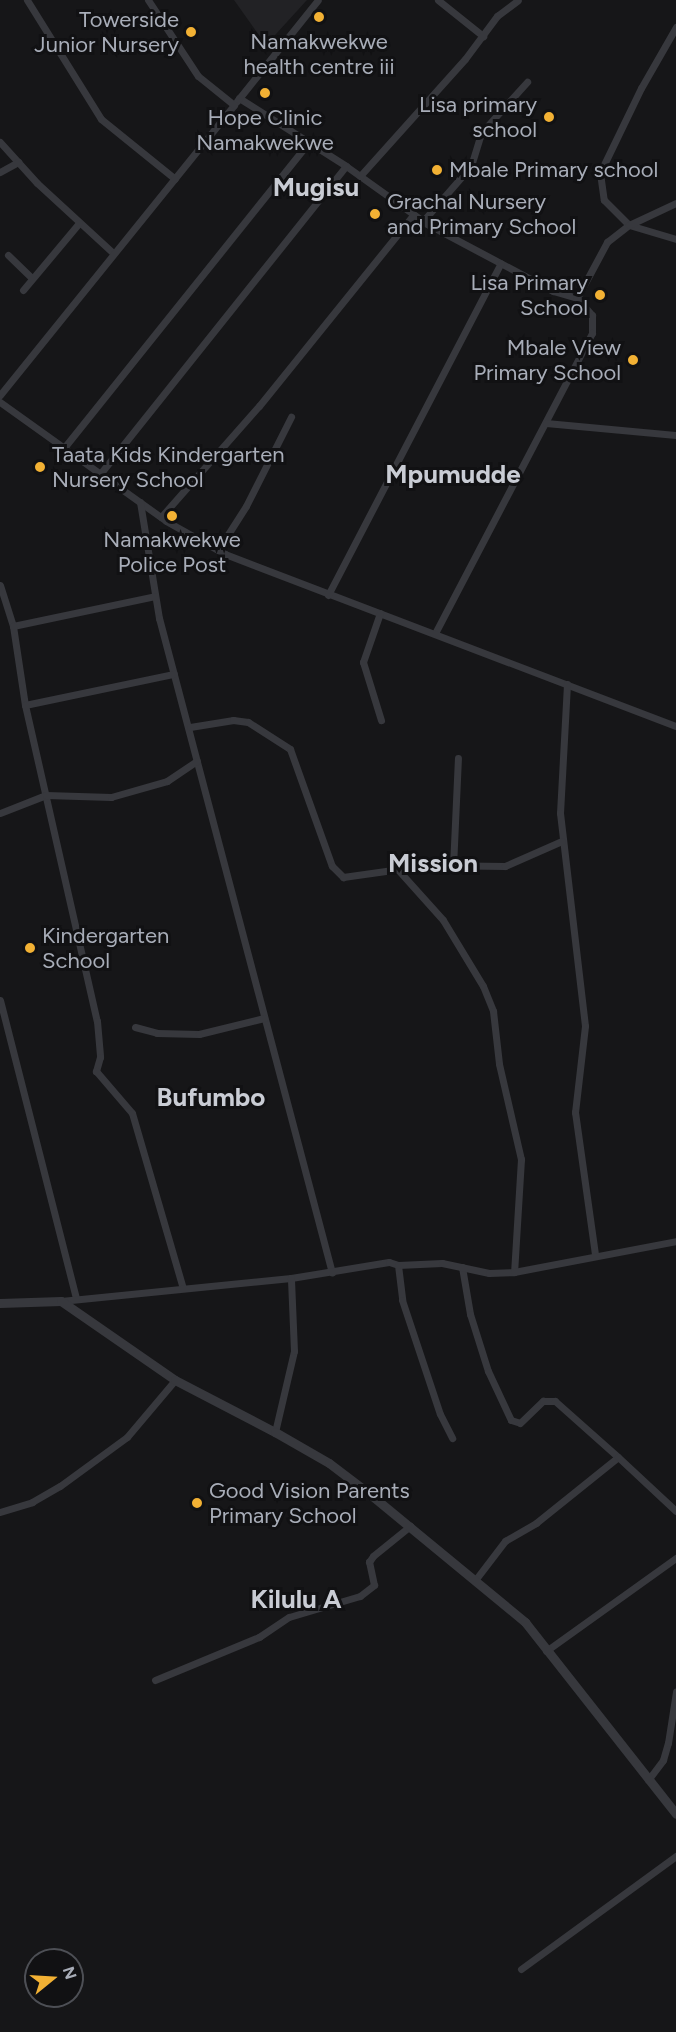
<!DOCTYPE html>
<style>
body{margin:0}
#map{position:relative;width:676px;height:2032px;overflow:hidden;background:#161618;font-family:Figtree,sans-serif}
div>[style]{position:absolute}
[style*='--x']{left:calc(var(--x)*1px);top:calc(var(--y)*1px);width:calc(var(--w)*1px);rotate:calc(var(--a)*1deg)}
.built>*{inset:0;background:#222225}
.minor>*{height:7px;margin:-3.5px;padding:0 3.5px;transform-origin:3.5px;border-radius:3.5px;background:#37383d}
.tertiary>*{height:9px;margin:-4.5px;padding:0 4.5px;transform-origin:4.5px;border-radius:4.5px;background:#37383d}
.dots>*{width:16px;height:16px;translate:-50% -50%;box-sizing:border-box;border:3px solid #111113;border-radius:50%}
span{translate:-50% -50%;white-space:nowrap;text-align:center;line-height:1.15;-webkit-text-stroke:6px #111113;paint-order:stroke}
.poi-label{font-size:22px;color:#a8adb8}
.right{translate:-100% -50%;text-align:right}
.left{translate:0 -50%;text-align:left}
.quarter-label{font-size:26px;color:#c9ccd4;font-weight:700}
.north{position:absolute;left:24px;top:1948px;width:60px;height:60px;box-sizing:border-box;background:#111113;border:2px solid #4d4f55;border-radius:50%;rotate:72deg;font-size:16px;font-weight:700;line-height:24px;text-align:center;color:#a8adb8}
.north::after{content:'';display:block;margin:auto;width:21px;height:27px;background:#f2b134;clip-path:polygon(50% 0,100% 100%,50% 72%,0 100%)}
</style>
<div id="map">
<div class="built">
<i style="clip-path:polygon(234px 0,307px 0,266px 45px)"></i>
</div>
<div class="minor">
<i style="--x:27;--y:0;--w:140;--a:58.1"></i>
<i style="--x:101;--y:119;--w:95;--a:39"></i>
<i style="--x:438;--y:0;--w:58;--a:38.7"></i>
<i style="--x:676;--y:27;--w:70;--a:119.8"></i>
<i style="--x:641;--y:88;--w:94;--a:115.8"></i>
<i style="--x:600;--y:173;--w:27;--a:82"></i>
<i style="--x:604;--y:200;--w:35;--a:45"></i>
<i style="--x:629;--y:225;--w:49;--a:16.6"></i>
<i style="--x:239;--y:98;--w:127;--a:32.4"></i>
<i style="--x:346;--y:166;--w:100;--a:35.6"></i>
<i style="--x:427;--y:224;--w:143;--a:28"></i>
<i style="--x:553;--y:291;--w:25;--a:16"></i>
<i style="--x:577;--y:298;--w:23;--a:49"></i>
<i style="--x:592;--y:315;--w:18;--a:90"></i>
<i style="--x:592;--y:333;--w:339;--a:117.6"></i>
<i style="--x:237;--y:101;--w:129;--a:-51.3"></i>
<i style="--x:0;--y:142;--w:55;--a:47.9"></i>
<i style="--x:37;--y:183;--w:103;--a:42.6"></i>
<i style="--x:0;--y:172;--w:21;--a:-29"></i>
<i style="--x:360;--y:176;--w:157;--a:-48.1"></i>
<i style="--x:465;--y:59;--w:54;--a:-53.3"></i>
<i style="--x:497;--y:16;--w:26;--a:-37"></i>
<i style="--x:423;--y:221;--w:73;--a:-48.9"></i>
<i style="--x:471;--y:166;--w:34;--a:-73"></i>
<i style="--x:481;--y:133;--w:69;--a:-48"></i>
<i style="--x:8;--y:255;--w:33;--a:44"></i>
<i style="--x:23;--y:290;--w:87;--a:-50.1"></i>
<i style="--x:577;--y:298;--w:64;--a:-61.8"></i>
<i style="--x:607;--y:242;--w:28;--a:-38"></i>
<i style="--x:629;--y:225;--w:52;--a:-25.1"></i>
<i style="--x:0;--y:395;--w:373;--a:-51.1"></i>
<i style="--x:234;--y:105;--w:46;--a:-141.1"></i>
<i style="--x:198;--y:76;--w:91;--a:-123.3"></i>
<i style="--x:0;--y:402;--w:204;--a:35.6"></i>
<i style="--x:166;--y:521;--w:68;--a:29.2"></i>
<i style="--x:225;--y:554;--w:483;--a:20.9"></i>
<i style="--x:546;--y:423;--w:131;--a:5.3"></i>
<i style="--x:63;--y:449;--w:393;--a:-51.3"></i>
<i style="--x:100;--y:474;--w:394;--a:-51.4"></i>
<i style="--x:140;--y:502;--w:118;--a:80.7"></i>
<i style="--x:159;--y:618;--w:677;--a:75.2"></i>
<i style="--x:161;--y:517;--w:148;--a:-48.6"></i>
<i style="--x:259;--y:406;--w:245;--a:-51.1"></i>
<i style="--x:218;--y:550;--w:52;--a:-57.5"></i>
<i style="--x:246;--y:506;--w:100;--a:-63.2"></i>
<i style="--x:0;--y:585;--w:43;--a:72.4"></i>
<i style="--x:13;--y:626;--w:145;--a:-11.9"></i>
<i style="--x:328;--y:595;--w:374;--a:-62.5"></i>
<i style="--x:380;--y:613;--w:52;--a:109.1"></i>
<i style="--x:363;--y:662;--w:61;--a:72.8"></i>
<i style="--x:13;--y:626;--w:80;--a:81.4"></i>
<i style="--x:25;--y:705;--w:152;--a:-11.8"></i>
<i style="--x:567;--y:684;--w:129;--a:93.1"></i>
<i style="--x:560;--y:813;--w:214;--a:83.3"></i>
<i style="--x:585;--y:1026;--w:87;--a:96.6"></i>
<i style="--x:575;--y:1112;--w:143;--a:82"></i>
<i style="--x:25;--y:705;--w:324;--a:77.2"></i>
<i style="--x:97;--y:1021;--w:36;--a:85"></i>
<i style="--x:100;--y:1057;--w:15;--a:106"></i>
<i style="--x:96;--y:1071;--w:55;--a:49.4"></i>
<i style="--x:132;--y:1113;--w:182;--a:73.8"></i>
<i style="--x:190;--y:727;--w:44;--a:-9.2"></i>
<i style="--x:233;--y:720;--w:15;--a:8"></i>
<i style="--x:248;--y:722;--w:50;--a:32.7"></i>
<i style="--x:290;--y:749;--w:124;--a:70.3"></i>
<i style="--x:332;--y:866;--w:16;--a:45"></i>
<i style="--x:343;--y:877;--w:86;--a:-8"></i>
<i style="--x:428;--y:865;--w:77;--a:0.7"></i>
<i style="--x:505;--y:866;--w:62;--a:-23.7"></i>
<i style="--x:0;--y:813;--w:49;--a:-21.4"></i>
<i style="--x:46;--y:795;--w:65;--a:1.8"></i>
<i style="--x:111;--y:797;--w:58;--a:-15.9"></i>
<i style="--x:167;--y:781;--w:36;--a:-34"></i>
<i style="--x:453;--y:867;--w:109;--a:-87.4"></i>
<i style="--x:400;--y:872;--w:64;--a:48.1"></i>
<i style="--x:443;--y:920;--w:77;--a:58.8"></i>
<i style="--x:483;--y:986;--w:27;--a:68"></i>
<i style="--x:493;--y:1011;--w:53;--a:83.5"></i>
<i style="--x:499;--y:1064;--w:98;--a:77"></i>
<i style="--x:521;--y:1159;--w:113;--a:93.5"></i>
<i style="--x:0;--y:1000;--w:308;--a:75.7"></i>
<i style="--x:135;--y:1027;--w:23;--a:15"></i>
<i style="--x:157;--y:1033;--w:42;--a:1.4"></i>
<i style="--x:199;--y:1034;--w:67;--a:-13.8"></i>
<i style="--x:398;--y:1265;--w:35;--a:83"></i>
<i style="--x:402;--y:1300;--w:120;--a:71.6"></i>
<i style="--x:440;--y:1414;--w:27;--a:63"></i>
<i style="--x:462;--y:1267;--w:48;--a:80.3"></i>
<i style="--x:470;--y:1314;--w:60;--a:72.5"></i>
<i style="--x:488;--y:1371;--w:54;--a:64.9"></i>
<i style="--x:511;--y:1420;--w:9;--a:18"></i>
<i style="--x:520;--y:1423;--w:32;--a:-44"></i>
<i style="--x:543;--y:1401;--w:12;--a:0"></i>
<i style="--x:555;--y:1401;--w:84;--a:41.6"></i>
<i style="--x:61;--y:1301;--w:231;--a:-5.7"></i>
<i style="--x:291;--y:1278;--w:99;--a:-9.3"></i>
<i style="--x:389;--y:1262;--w:9;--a:18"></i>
<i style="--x:398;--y:1265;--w:44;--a:-2.6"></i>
<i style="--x:442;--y:1263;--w:48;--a:12"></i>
<i style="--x:489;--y:1273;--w:25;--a:-2"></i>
<i style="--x:514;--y:1272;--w:165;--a:-10.8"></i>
<i style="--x:275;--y:1432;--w:83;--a:-76.8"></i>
<i style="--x:294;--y:1351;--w:73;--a:-92.4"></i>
<i style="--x:0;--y:1512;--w:34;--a:-17"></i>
<i style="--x:32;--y:1502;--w:32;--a:-30"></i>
<i style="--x:60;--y:1486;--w:83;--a:-36.2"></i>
<i style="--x:127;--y:1437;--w:75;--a:-49.9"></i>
<i style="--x:476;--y:1579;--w:48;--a:-52.7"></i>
<i style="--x:505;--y:1541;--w:36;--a:-30"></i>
<i style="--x:536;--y:1523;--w:105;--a:-38.8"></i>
<i style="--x:618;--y:1457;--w:79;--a:43"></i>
<i style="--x:546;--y:1651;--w:160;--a:-35.6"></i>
<i style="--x:155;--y:1680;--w:113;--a:-22.5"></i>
<i style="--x:259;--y:1637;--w:36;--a:-34"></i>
<i style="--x:289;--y:1617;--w:74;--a:-16.5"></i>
<i style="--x:360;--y:1596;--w:18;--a:-38"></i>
<i style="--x:374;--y:1585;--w:24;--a:-102"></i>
<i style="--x:369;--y:1562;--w:7;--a:-56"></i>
<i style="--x:373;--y:1556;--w:48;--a:-39"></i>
<i style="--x:648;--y:1780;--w:25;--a:-53"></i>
<i style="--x:663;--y:1760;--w:18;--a:-74"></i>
<i style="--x:668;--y:1743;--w:52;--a:-81.1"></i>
<i style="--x:521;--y:1969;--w:192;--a:-36.1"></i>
</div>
<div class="tertiary">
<i style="--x:0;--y:1303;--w:61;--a:-1.9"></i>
<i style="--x:61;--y:1301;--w:139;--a:34.7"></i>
<i style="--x:175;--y:1380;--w:113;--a:27.5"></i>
<i style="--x:275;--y:1432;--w:62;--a:29.9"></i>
<i style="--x:329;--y:1463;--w:53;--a:37.3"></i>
<i style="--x:371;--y:1495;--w:200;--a:39.5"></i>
<i style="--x:525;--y:1622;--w:244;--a:51.8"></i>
</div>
<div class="dots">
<i style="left:319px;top:17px;background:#f2b134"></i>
<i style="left:191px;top:32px;background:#f2b134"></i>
<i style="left:265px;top:93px;background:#f2b134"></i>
<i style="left:549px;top:117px;background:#f2b134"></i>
<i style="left:437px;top:170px;background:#f2b134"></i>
<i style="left:375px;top:214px;background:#f2b134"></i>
<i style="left:600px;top:295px;background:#f2b134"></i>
<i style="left:633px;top:360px;background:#f2b134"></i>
<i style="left:40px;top:467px;background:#f2b134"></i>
<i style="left:172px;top:516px;background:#f2b134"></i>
<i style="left:30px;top:948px;background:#f2b134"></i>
<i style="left:197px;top:1503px;background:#f2b134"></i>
</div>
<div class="poi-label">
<span class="right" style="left:179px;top:32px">Towerside<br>Junior Nursery</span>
<span style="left:319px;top:54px">Namakwekwe<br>health centre iii</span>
<span class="right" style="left:537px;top:117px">Lisa primary<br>school</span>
<span style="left:265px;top:130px">Hope Clinic<br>Namakwekwe</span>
<span class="left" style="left:449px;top:170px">Mbale Primary school</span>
<span class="left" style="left:387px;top:214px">Grachal Nursery<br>and Primary School</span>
<span class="right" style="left:588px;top:295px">Lisa Primary<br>School</span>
<span class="right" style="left:621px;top:360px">Mbale View<br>Primary School</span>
<span class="left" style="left:52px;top:467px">Taata Kids Kindergarten<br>Nursery School</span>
<span style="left:172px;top:552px">Namakwekwe<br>Police Post</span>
<span class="left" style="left:42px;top:948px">Kindergarten<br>School</span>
<span class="left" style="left:209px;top:1503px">Good Vision Parents<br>Primary School</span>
</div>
<div class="quarter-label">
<span style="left:316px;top:188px">Mugisu</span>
<span style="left:453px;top:475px">Mpumudde</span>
<span style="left:433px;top:864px">Mission</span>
<span style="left:211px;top:1098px">Bufumbo</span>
<span style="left:296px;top:1600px">Kilulu A</span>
</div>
<div class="north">N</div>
</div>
